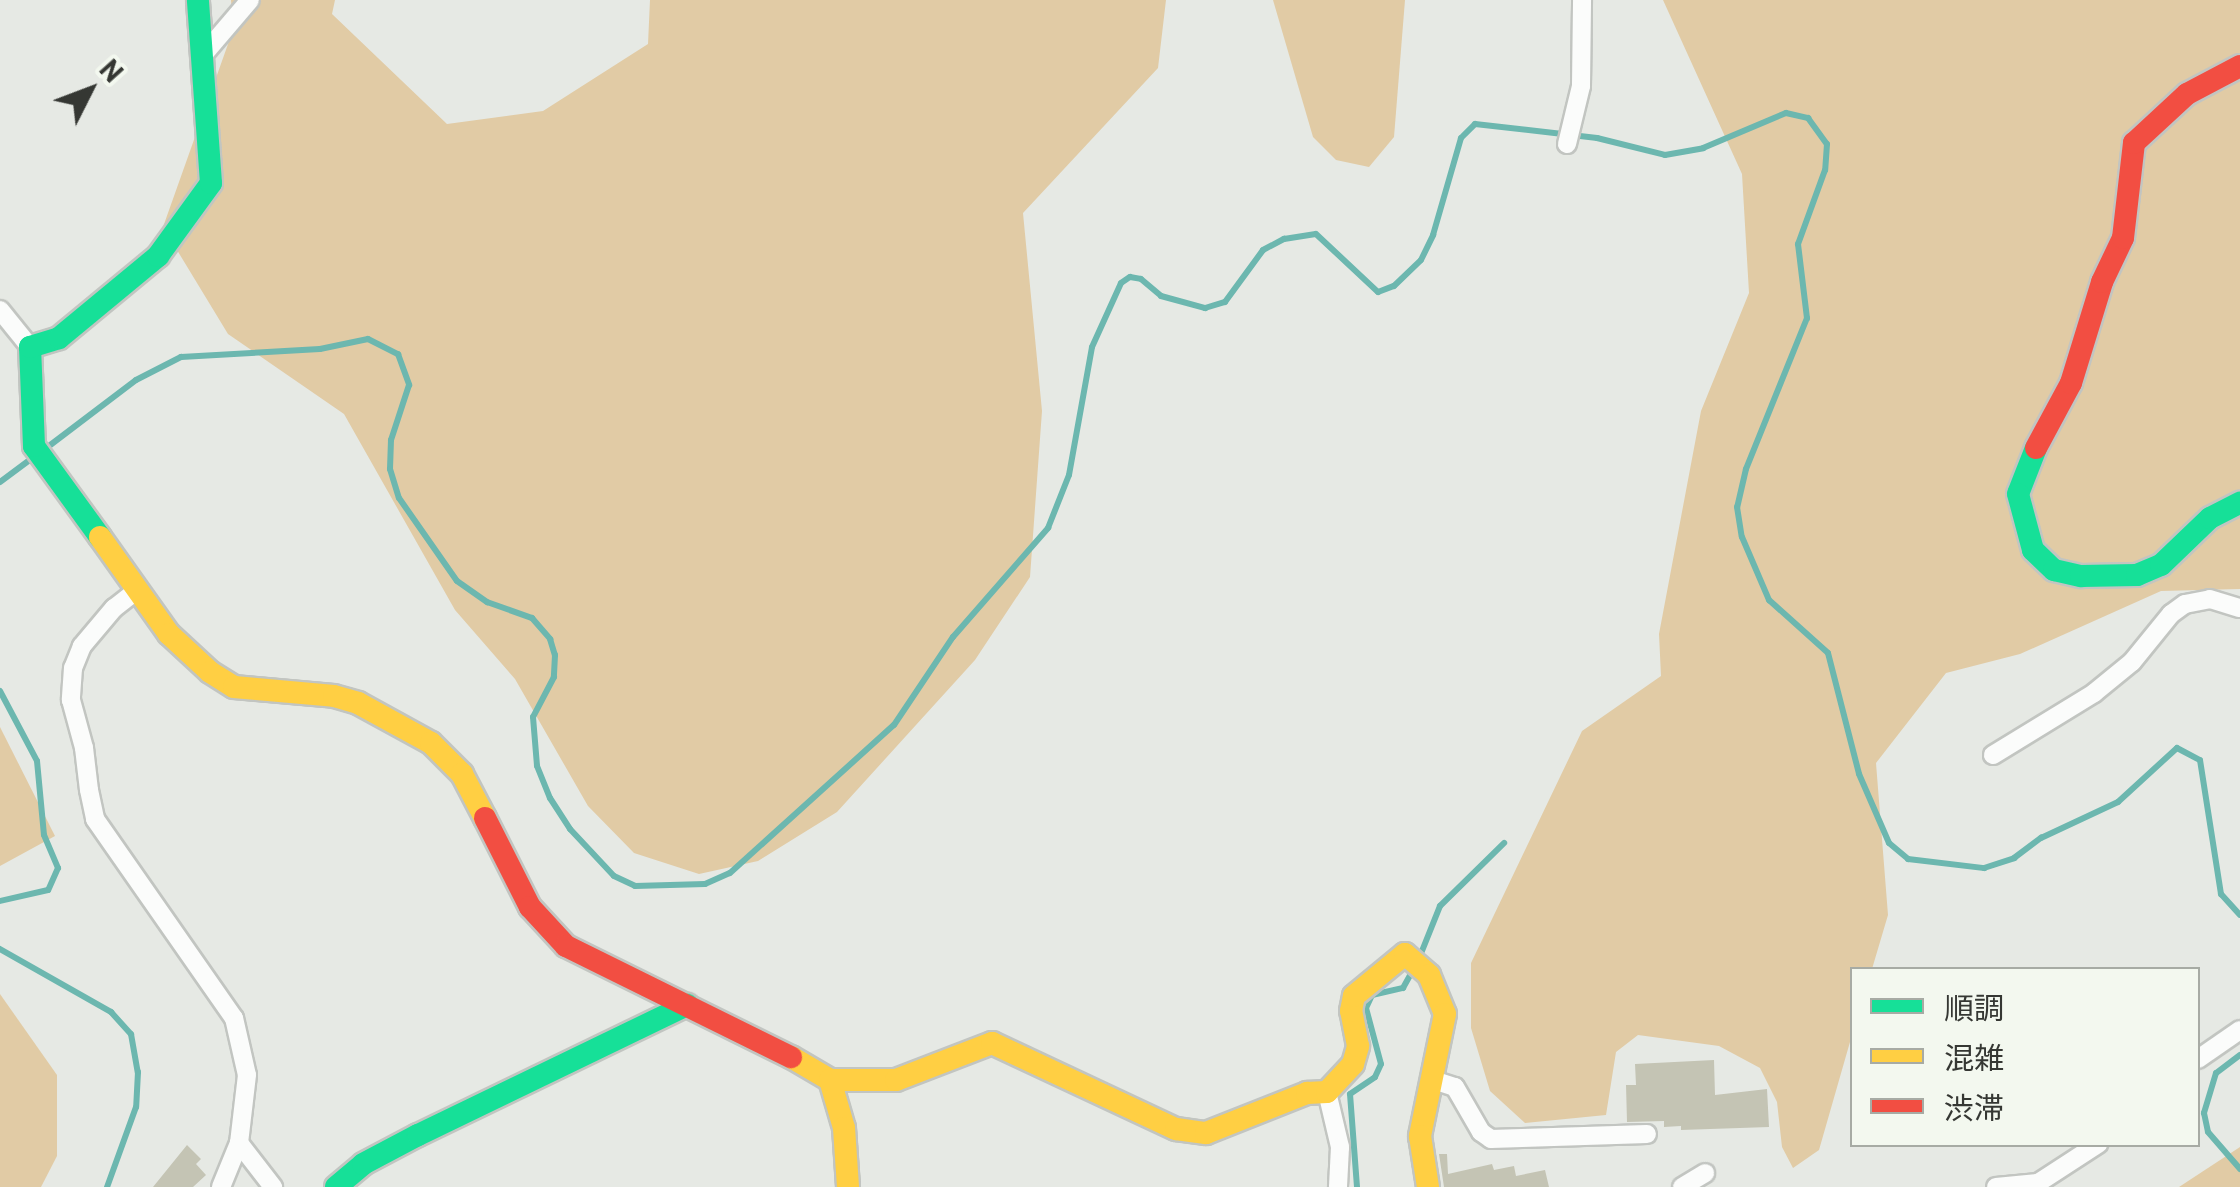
<!DOCTYPE html>
<meta charset="utf-8">
<style>
body{margin:0}
#map{position:relative;width:2240px;height:1187px;overflow:hidden;background:#e6e9e4;font-family:Barlow,"Noto Sans JP",sans-serif}
div>[style]{position:absolute}
[style*='--x']{left:calc(var(--x)*1px);top:calc(var(--y)*1px);width:calc(var(--w)*1px);rotate:calc(var(--a)*1deg)}
.forest>*{inset:0;background:#e1cba5}
.stream>*{height:6px;margin:-3px;padding:0 3px;transform-origin:3px;border-radius:3px;background:#6cb7af}
.building>*{inset:0;background:#c4c4b4}
.roads{filter:drop-shadow(2px 0 #c2c5c1) drop-shadow(-2px 0 #c2c5c1) drop-shadow(0 2px #c2c5c1) drop-shadow(0 -2px #c2c5c1)}
.street>*{height:18px;margin:-9px;padding:0 9px;transform-origin:9px;border-radius:9px;background:#fbfcfb}
.fast>*{height:22px;margin:-11px;padding:0 11px;transform-origin:11px;border-radius:11px;background:#16e098}
.slow>*{height:22px;margin:-11px;padding:0 11px;transform-origin:11px;border-radius:11px;background:#ffcf43}
.jam>*{height:22px;margin:-11px;padding:0 11px;transform-origin:11px;border-radius:11px;background:#f24e42}
span{translate:-50% -50%;white-space:nowrap;text-align:center;line-height:1.15;-webkit-text-stroke:8px #f3f8ef;paint-order:stroke}
.legend{position:absolute;left:1850px;top:967px;width:350px;height:180px;box-sizing:border-box;background:#f3f8ef;border:2px solid #a7aba4;margin:0;padding:12px 18px;list-style:none;font-size:30px;color:#353733}
.legend li{display:flex;align-items:center;gap:20px;height:50px}
.legend b{width:50px;border:2px solid #a7aba4}
.north{position:absolute;left:40px;top:40px;width:100px;height:100px;-webkit-text-stroke:8px #f3f8ef;paint-order:stroke;rotate:48deg;font-size:28px;font-weight:700;line-height:40px;text-align:center;color:#353733}
.north::after{content:'';display:block;margin:auto;width:35px;height:45px;background:#353733;clip-path:polygon(50% 0,100% 100%,50% 72%,0 100%)}
</style>
<div id="map">
<div class="forest">
<i style="clip-path:polygon(231px 0,335px 0,332px 14px,447px 124px,543px 111px,648px 44px,650px 0,1166px 0,1158px 68px,1023px 213px,1042px 411px,1030px 577px,975px 660px,837px 812px,758px 861px,699px 874px,634px 853px,588px 806px,515px 679px,455px 610px,344px 414px,228px 334px,163px 227px,233px 30px)"></i>
<i style="clip-path:polygon(1273px 0,1405px 0,1394px 137px,1369px 167px,1336px 160px,1313px 137px)"></i>
<i style="clip-path:polygon(1663px 0,2240px 0,2240px 589px,2161px 591px,2020px 654px,1946px 673px,1876px 763px,1888px 915px,1872px 969px,1852px 970px,1852px 1035px,1819px 1150px,1793px 1168px,1782px 1147px,1777px 1102px,1760px 1068px,1719px 1046px,1638px 1035px,1616px 1052px,1606px 1115px,1525px 1123px,1490px 1091px,1471px 1028px,1471px 963px,1582px 731px,1661px 676px,1659px 634px,1701px 411px,1749px 293px,1742px 174px)"></i>
<i style="clip-path:polygon(0 727px,55px 836px,0 866px)"></i>
<i style="clip-path:polygon(0 994px,57px 1075px,57px 1156px,41px 1187px,0 1187px)"></i>
<i style="clip-path:polygon(2240px 1147px,2240px 1187px,2179px 1187px)"></i>
</div>
<div class="stream">
<i style="--x:45;--y:449;--w:114;--a:-37.2"></i>
<i style="--x:136;--y:380;--w:51;--a:-27.1"></i>
<i style="--x:181;--y:357;--w:139;--a:-3.3"></i>
<i style="--x:320;--y:349;--w:49;--a:-11.8"></i>
<i style="--x:368;--y:339;--w:34;--a:27"></i>
<i style="--x:398;--y:354;--w:33;--a:70"></i>
<i style="--x:409;--y:385;--w:58;--a:108.1"></i>
<i style="--x:391;--y:440;--w:29;--a:92"></i>
<i style="--x:390;--y:469;--w:30;--a:73"></i>
<i style="--x:399;--y:498;--w:101;--a:55.1"></i>
<i style="--x:457;--y:581;--w:37;--a:35"></i>
<i style="--x:487;--y:602;--w:48;--a:19.6"></i>
<i style="--x:532;--y:618;--w:28;--a:49"></i>
<i style="--x:550;--y:639;--w:17;--a:73"></i>
<i style="--x:555;--y:655;--w:22;--a:93"></i>
<i style="--x:554;--y:677;--w:45;--a:117.7"></i>
<i style="--x:533;--y:717;--w:49;--a:85.3"></i>
<i style="--x:537;--y:766;--w:35;--a:68"></i>
<i style="--x:550;--y:798;--w:37;--a:57"></i>
<i style="--x:570;--y:829;--w:64;--a:46.9"></i>
<i style="--x:614;--y:876;--w:23;--a:25"></i>
<i style="--x:635;--y:886;--w:70;--a:-1.6"></i>
<i style="--x:705;--y:884;--w:27;--a:-24"></i>
<i style="--x:730;--y:873;--w:221;--a:-42.1"></i>
<i style="--x:894;--y:725;--w:106;--a:-56.2"></i>
<i style="--x:953;--y:637;--w:145;--a:-48.9"></i>
<i style="--x:1048;--y:528;--w:57;--a:-68.4"></i>
<i style="--x:1069;--y:475;--w:130;--a:-79.8"></i>
<i style="--x:1092;--y:347;--w:70;--a:-65.6"></i>
<i style="--x:1121;--y:283;--w:11;--a:-34"></i>
<i style="--x:1130;--y:277;--w:11;--a:10"></i>
<i style="--x:1141;--y:279;--w:26;--a:40"></i>
<i style="--x:1161;--y:296;--w:46;--a:15.3"></i>
<i style="--x:1205;--y:308;--w:21;--a:-17"></i>
<i style="--x:1225;--y:302;--w:64;--a:-53.8"></i>
<i style="--x:1263;--y:250;--w:24;--a:-28"></i>
<i style="--x:1284;--y:239;--w:32;--a:-9"></i>
<i style="--x:1316;--y:234;--w:85;--a:43.1"></i>
<i style="--x:1378;--y:292;--w:17;--a:-21"></i>
<i style="--x:1394;--y:286;--w:37;--a:-44"></i>
<i style="--x:1421;--y:260;--w:28;--a:-64"></i>
<i style="--x:1433;--y:235;--w:101;--a:-73.9"></i>
<i style="--x:1461;--y:138;--w:20;--a:-45"></i>
<i style="--x:1475;--y:124;--w:123;--a:6.5"></i>
<i style="--x:1597;--y:138;--w:70;--a:14"></i>
<i style="--x:1665;--y:155;--w:39;--a:-10"></i>
<i style="--x:1703;--y:148;--w:90;--a:-22.9"></i>
<i style="--x:1786;--y:113;--w:23;--a:13"></i>
<i style="--x:1808;--y:118;--w:32;--a:54"></i>
<i style="--x:1827;--y:144;--w:26;--a:94"></i>
<i style="--x:1825;--y:170;--w:79;--a:110"></i>
<i style="--x:1798;--y:244;--w:75;--a:83.1"></i>
<i style="--x:1807;--y:318;--w:163;--a:112"></i>
<i style="--x:1746;--y:469;--w:39;--a:103"></i>
<i style="--x:1737;--y:507;--w:30;--a:81"></i>
<i style="--x:1742;--y:537;--w:69;--a:66.8"></i>
<i style="--x:1769;--y:600;--w:79;--a:41.9"></i>
<i style="--x:1828;--y:653;--w:125;--a:75.6"></i>
<i style="--x:1859;--y:774;--w:75;--a:66.5"></i>
<i style="--x:1889;--y:843;--w:25;--a:40"></i>
<i style="--x:1908;--y:859;--w:77;--a:6.8"></i>
<i style="--x:1984;--y:868;--w:32;--a:-18"></i>
<i style="--x:2014;--y:858;--w:34;--a:-37"></i>
<i style="--x:2041;--y:838;--w:85;--a:-25.1"></i>
<i style="--x:2118;--y:802;--w:80;--a:-42.5"></i>
<i style="--x:2177;--y:748;--w:26;--a:28"></i>
<i style="--x:2200;--y:760;--w:136;--a:81.1"></i>
<i style="--x:2221;--y:894;--w:28;--a:48"></i>
<i style="--x:0;--y:482;--w:44;--a:-36.6"></i>
<i style="--x:0;--y:691;--w:79;--a:62.1"></i>
<i style="--x:37;--y:761;--w:74;--a:84.6"></i>
<i style="--x:44;--y:835;--w:36;--a:67"></i>
<i style="--x:58;--y:868;--w:24;--a:114"></i>
<i style="--x:48;--y:890;--w:49;--a:167.1"></i>
<i style="--x:0;--y:949;--w:128;--a:29.6"></i>
<i style="--x:111;--y:1012;--w:30;--a:48"></i>
<i style="--x:131;--y:1034;--w:39;--a:80"></i>
<i style="--x:138;--y:1072;--w:35;--a:93"></i>
<i style="--x:136;--y:1107;--w:85;--a:109.9"></i>
<i style="--x:1420;--y:956;--w:54;--a:-68.2"></i>
<i style="--x:1440;--y:906;--w:90;--a:-44.5"></i>
<i style="--x:2240;--y:1055;--w:30;--a:143"></i>
<i style="--x:2216;--y:1073;--w:42;--a:106.7"></i>
<i style="--x:2204;--y:1113;--w:19;--a:78"></i>
<i style="--x:2208;--y:1132;--w:49;--a:49.1"></i>
<i style="--x:1357;--y:1187;--w:93;--a:-94.3"></i>
<i style="--x:1350;--y:1094;--w:30;--a:-34"></i>
<i style="--x:1375;--y:1077;--w:14;--a:-65"></i>
<i style="--x:1381;--y:1064;--w:58;--a:-105"></i>
<i style="--x:1366;--y:1008;--w:14;--a:-65"></i>
<i style="--x:1372;--y:995;--w:32;--a:-13"></i>
<i style="--x:1403;--y:988;--w:18;--a:-61"></i>
</div>
<div class="building">
<i style="clip-path:polygon(1714px 1060px,1715px 1095px,1767px 1089px,1769px 1127px,1681px 1130px,1681px 1126px,1664px 1127px,1664px 1121px,1627px 1122px,1626px 1085px,1636px 1085px,1635px 1064px)"></i>
<i style="clip-path:polygon(187px 1145px,201px 1159px,196px 1164px,206px 1175px,193px 1187px,153px 1187px)"></i>
<i style="clip-path:polygon(1439px 1154px,1447px 1154px,1448px 1174px,1492px 1164px,1494px 1170px,1514px 1166px,1516px 1176px,1545px 1170px,1549px 1187px,1444px 1187px)"></i>
</div>
<div class="roads">
<div class="street">
<i style="--x:203;--y:55;--w:72;--a:-49.5"></i>
<i style="--x:1567;--y:144;--w:60;--a:-76.4"></i>
<i style="--x:1581;--y:86;--w:86;--a:-89.3"></i>
<i style="--x:0;--y:310;--w:48;--a:51"></i>
<i style="--x:136;--y:591;--w:28;--a:142"></i>
<i style="--x:114;--y:608;--w:50;--a:130.1"></i>
<i style="--x:82;--y:646;--w:24;--a:112"></i>
<i style="--x:73;--y:668;--w:32;--a:94"></i>
<i style="--x:71;--y:700;--w:50;--a:74.8"></i>
<i style="--x:84;--y:748;--w:42;--a:83.2"></i>
<i style="--x:89;--y:790;--w:30;--a:78"></i>
<i style="--x:95;--y:819;--w:243;--a:55.1"></i>
<i style="--x:234;--y:1018;--w:58;--a:77.2"></i>
<i style="--x:247;--y:1075;--w:68;--a:96.7"></i>
<i style="--x:239;--y:1143;--w:56;--a:52.3"></i>
<i style="--x:1993;--y:755;--w:119;--a:-31.5"></i>
<i style="--x:2094;--y:693;--w:49;--a:-39.2"></i>
<i style="--x:2132;--y:662;--w:62;--a:-50.9"></i>
<i style="--x:2171;--y:614;--w:17;--a:-36"></i>
<i style="--x:2185;--y:604;--w:25;--a:-11"></i>
<i style="--x:2210;--y:599;--w:31;--a:17"></i>
<i style="--x:2198;--y:1059;--w:51;--a:-34.6"></i>
<i style="--x:1430;--y:1079;--w:26;--a:18"></i>
<i style="--x:1455;--y:1087;--w:52;--a:60"></i>
<i style="--x:1481;--y:1132;--w:12;--a:35"></i>
<i style="--x:1491;--y:1139;--w:156;--a:-1.8"></i>
<i style="--x:1327;--y:1092;--w:57;--a:76.7"></i>
<i style="--x:1340;--y:1147;--w:40;--a:92.9"></i>
<i style="--x:221;--y:1187;--w:48;--a:-67.8"></i>
<i style="--x:1682;--y:1187;--w:27;--a:-31"></i>
<i style="--x:1996;--y:1187;--w:42;--a:-5.4"></i>
<i style="--x:2038;--y:1183;--w:72;--a:-33"></i>
</div>
<div class="fast">
<i style="--x:2036;--y:448;--w:49;--a:111.4"></i>
<i style="--x:2018;--y:494;--w:58;--a:75"></i>
<i style="--x:2033;--y:550;--w:29;--a:44"></i>
<i style="--x:2054;--y:570;--w:28;--a:13"></i>
<i style="--x:2081;--y:576;--w:56;--a:-1"></i>
<i style="--x:2137;--y:575;--w:26;--a:-23"></i>
<i style="--x:2161;--y:565;--w:68;--a:-43.8"></i>
<i style="--x:2210;--y:518;--w:34;--a:-27"></i>
<i style="--x:100;--y:537;--w:112;--a:-126"></i>
<i style="--x:34;--y:446;--w:99;--a:-92.3"></i>
<i style="--x:30;--y:347;--w:30;--a:-17"></i>
<i style="--x:59;--y:338;--w:129;--a:-39.6"></i>
<i style="--x:158;--y:256;--w:90;--a:-54"></i>
<i style="--x:211;--y:183;--w:183;--a:-94.1"></i>
<i style="--x:336;--y:1187;--w:35;--a:-40"></i>
<i style="--x:363;--y:1164;--w:62;--a:-27.8"></i>
<i style="--x:418;--y:1135;--w:299;--a:-25.8"></i>
</div>
<div class="slow">
<i style="--x:100;--y:537;--w:119;--a:54.6"></i>
<i style="--x:169;--y:634;--w:56;--a:42.8"></i>
<i style="--x:210;--y:672;--w:28;--a:32"></i>
<i style="--x:234;--y:687;--w:100;--a:5.1"></i>
<i style="--x:334;--y:696;--w:25;--a:16"></i>
<i style="--x:358;--y:703;--w:83;--a:28.7"></i>
<i style="--x:431;--y:743;--w:44;--a:45"></i>
<i style="--x:462;--y:774;--w:50;--a:62.4"></i>
<i style="--x:791;--y:1057;--w:45;--a:30.5"></i>
<i style="--x:830;--y:1080;--w:50;--a:73.7"></i>
<i style="--x:844;--y:1128;--w:59;--a:86.1"></i>
<i style="--x:830;--y:1080;--w:66;--a:0"></i>
<i style="--x:896;--y:1080;--w:103;--a:-21.1"></i>
<i style="--x:992;--y:1043;--w:203;--a:25.1"></i>
<i style="--x:1176;--y:1129;--w:30;--a:8"></i>
<i style="--x:1206;--y:1133;--w:109;--a:-21.6"></i>
<i style="--x:1307;--y:1093;--w:20;--a:-3"></i>
<i style="--x:1327;--y:1092;--w:38;--a:-47"></i>
<i style="--x:1353;--y:1064;--w:19;--a:-74"></i>
<i style="--x:1358;--y:1046;--w:36;--a:-101"></i>
<i style="--x:1351;--y:1011;--w:15;--a:-79"></i>
<i style="--x:1354;--y:996;--w:66;--a:-39.5"></i>
<i style="--x:1405;--y:954;--w:32;--a:41"></i>
<i style="--x:1429;--y:975;--w:42;--a:67.7"></i>
<i style="--x:1445;--y:1014;--w:125;--a:101.6"></i>
<i style="--x:1420;--y:1136;--w:52;--a:81.1"></i>
</div>
<div class="jam">
<i style="--x:2036;--y:448;--w:74;--a:-61.7"></i>
<i style="--x:2071;--y:383;--w:106;--a:-72.9"></i>
<i style="--x:2102;--y:282;--w:49;--a:-64.5"></i>
<i style="--x:2123;--y:238;--w:96;--a:-83.4"></i>
<i style="--x:2134;--y:143;--w:72;--a:-42.8"></i>
<i style="--x:2187;--y:94;--w:60;--a:-27.8"></i>
<i style="--x:485;--y:818;--w:100;--a:63.2"></i>
<i style="--x:530;--y:907;--w:53;--a:47.3"></i>
<i style="--x:566;--y:946;--w:251;--a:26.3"></i>
</div>
</div>
<ul class="legend">
<li><b style="height:12px;background:#16e098"></b>順調</li>
<li><b style="height:12px;background:#ffcf43"></b>混雑</li>
<li><b style="height:12px;background:#f24e42"></b>渋滞</li>
</ul>
<div class="north">N</div>
</div>
